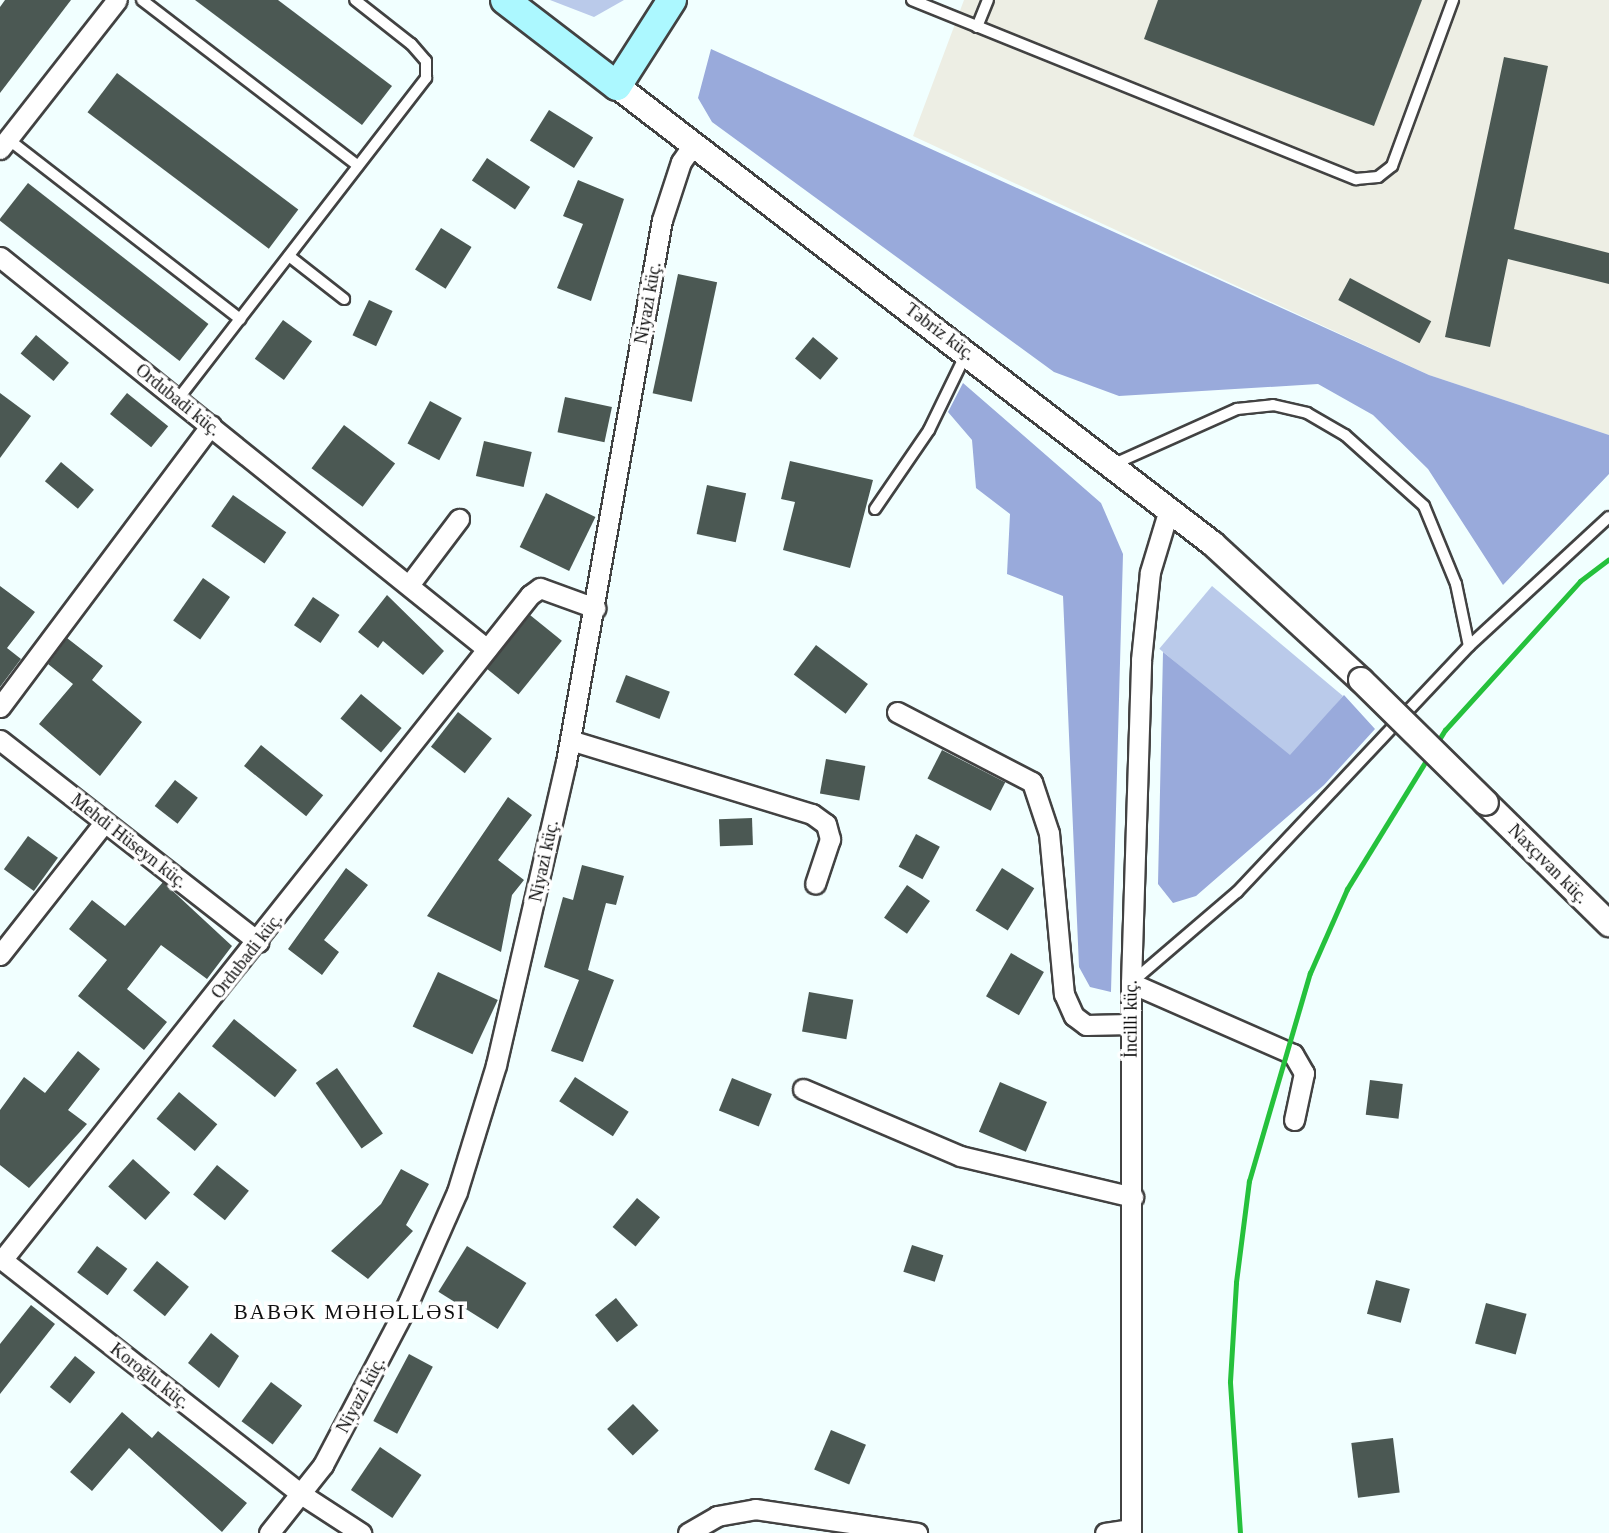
<!DOCTYPE html>
<meta charset="utf-8">
<style>
body{margin:0}
#map{position:relative;width:1609px;height:1533px;overflow:hidden;background:#f1ffff;font-family:Georgia,serif}
div>[style]{position:absolute}
[style*='--x']{left:calc(var(--x)*1px);top:calc(var(--y)*1px);width:calc(var(--w)*1px);rotate:calc(var(--a)*1deg)}
.industrial>*{inset:0;background:#edeee4}
.green>*{inset:0;background:#bacaea;transform-origin:0 0}
.forest>*{inset:0;background:#99aadb}
.building>*{inset:0;background:#4b5853;transform-origin:0 0}
.roads{filter:drop-shadow(2px 0 #424242) drop-shadow(-2px 0 #424242) drop-shadow(0 2px #424242) drop-shadow(0 -2px #424242)}
.service>*{height:10px;margin:-5px;padding:0 5px;transform-origin:5px;border-radius:5px;background:#fff}
.minor>*{height:19px;margin:-9.5px;padding:0 9.5px;transform-origin:9.5px;border-radius:9.5px;background:#fff}
.tertiary>*{height:24px;margin:-12px;padding:0 12px;transform-origin:12px;border-radius:12px;background:#fff}
.secondary>*{height:28px;margin:-14px;padding:0 14px;transform-origin:14px;border-radius:14px;background:#acf8ff}
.rail>*{height:5px;margin:-2.5px;padding:0 2.5px;transform-origin:2.5px;border-radius:2.5px;background:#25c13c}
.bridges{filter:drop-shadow(2px 0 #424242) drop-shadow(-2px 0 #424242) drop-shadow(0 2px #424242) drop-shadow(0 -2px #424242)}
.tertiary-bridge>*{height:24px;margin:-12px;padding:0 12px;transform-origin:12px;border-radius:12px;background:#fff}
span{translate:-50% -50%;white-space:nowrap;text-align:center;line-height:1.15;-webkit-text-stroke:7px #fff;paint-order:stroke}
.street-label{font-size:18px;color:#0f0f0f}
.quarter-label{font-size:21px;color:#0f0f0f;letter-spacing:2px}
</style>
<div id="map">
<div class="industrial">
<i style="clip-path:polygon(964px 0,1609px 0,1609px 435px,1429px 375px,913px 136px)"></i>
</div>
<div class="green">
<i style="clip-path:polygon(550px 0,624px 0,594px 17px)"></i>
<i style="left:1212px;top:586px;width:171px;height:82px;rotate:40deg"></i>
</div>
<div class="forest">
<i style="clip-path:polygon(711px 49px,1429px 375px,1609px 435px,1609px 474px,1503px 585px,1428px 469px,1373px 415px,1318px 384px,1119px 396px,1054px 372px,712px 122px,698px 98px)"></i>
<i style="clip-path:polygon(963px 383px,1101px 503px,1123px 554px,1111px 992px,1090px 987px,1079px 967px,1063px 596px,1007px 574px,1010px 514px,976px 488px,972px 440px,948px 412px)"></i>
<i style="clip-path:polygon(1163px 652px,1290px 755px,1344px 695px,1375px 729px,1324px 785px,1196px 896px,1173px 903px,1158px 884px)"></i>
</div>
<div class="building">
<i style="clip-path:polygon(5px 0,71px 0,0 93px,0 7px)"></i>
<i style="clip-path:polygon(195px 0,278px 0,392px 86px,362px 125px)"></i>
<i style="clip-path:polygon(1158px 0,1422px 0,1374px 126px,1144px 39px)"></i>
<i style="clip-path:polygon(1504px 57px,1548px 66px,1514px 229px,1609px 253px,1609px 284px,1508px 259px,1490px 347px,1445px 337px)"></i>
<i style="left:117px;top:73px;width:227px;height:49px;rotate:37deg"></i>
<i style="left:549px;top:110px;width:52px;height:36px;rotate:32deg"></i>
<i style="left:487px;top:158px;width:52px;height:27px;rotate:34deg"></i>
<i style="clip-path:polygon(578px 180px,624px 199px,591px 301px,557px 288px,583px 224px,563px 216px)"></i>
<i style="left:28px;top:183px;width:229px;height:47px;rotate:38deg"></i>
<i style="left:441px;top:228px;width:36px;height:49px;rotate:32deg"></i>
<i style="left:678px;top:274px;width:40px;height:122px;rotate:12deg"></i>
<i style="left:1350px;top:278px;width:92px;height:25px;rotate:28deg"></i>
<i style="left:369px;top:300px;width:26px;height:39px;rotate:25deg"></i>
<i style="left:283px;top:320px;width:36px;height:48px;rotate:36deg"></i>
<i style="left:36px;top:335px;width:43px;height:24px;rotate:40deg"></i>
<i style="left:813px;top:337px;width:33px;height:28px;rotate:40deg"></i>
<i style="clip-path:polygon(0 393px,31px 416px,0 458px)"></i>
<i style="left:127px;top:393px;width:53px;height:27px;rotate:39deg"></i>
<i style="left:565px;top:397px;width:48px;height:36px;rotate:12deg"></i>
<i style="left:430px;top:401px;width:36px;height:48px;rotate:28deg"></i>
<i style="left:344px;top:425px;width:64px;height:54px;rotate:37deg"></i>
<i style="left:484px;top:441px;width:49px;height:36px;rotate:13deg"></i>
<i style="clip-path:polygon(790px 461px,873px 480px,850px 568px,783px 550px,795px 502px,781px 499px)"></i>
<i style="left:61px;top:462px;width:43px;height:25px;rotate:40deg"></i>
<i style="left:707px;top:485px;width:40px;height:50px;rotate:12deg"></i>
<i style="left:546px;top:493px;width:55px;height:60px;rotate:26deg"></i>
<i style="left:233px;top:495px;width:65px;height:38px;rotate:35deg"></i>
<i style="left:203px;top:578px;width:33px;height:52px;rotate:35deg"></i>
<i style="clip-path:polygon(0 586px,35px 612px,7px 648px,21px 659px,0 687px)"></i>
<i style="clip-path:polygon(387px 595px,444px 651px,423px 675px,383px 641px,378px 648px,358px 632px)"></i>
<i style="left:313px;top:597px;width:32px;height:34px;rotate:34deg"></i>
<i style="left:530px;top:615px;width:41px;height:69px;rotate:39deg"></i>
<i style="clip-path:polygon(67px 638px,103px 666px,92px 680px,142px 722px,100px 776px,39px 724px,73px 684px,48px 664px)"></i>
<i style="left:816px;top:645px;width:65px;height:37px;rotate:37deg"></i>
<i style="left:626px;top:675px;width:47px;height:29px;rotate:21deg"></i>
<i style="left:361px;top:694px;width:53px;height:32px;rotate:40deg"></i>
<i style="left:458px;top:712px;width:43px;height:44px;rotate:38deg"></i>
<i style="left:261px;top:745px;width:80px;height:27px;rotate:39deg"></i>
<i style="left:942px;top:750px;width:71px;height:32px;rotate:27deg"></i>
<i style="left:826px;top:759px;width:40px;height:35px;rotate:10deg"></i>
<i style="left:175px;top:780px;width:29px;height:33px;rotate:38deg"></i>
<i style="clip-path:polygon(508px 797px,532px 815px,498px 860px,524px 880px,512px 895px,501px 952px,427px 916px)"></i>
<i style="left:752px;top:818px;width:27px;height:33px;rotate:88deg"></i>
<i style="left:916px;top:834px;width:27px;height:37px;rotate:28deg"></i>
<i style="left:28px;top:836px;width:37px;height:41px;rotate:36deg"></i>
<i style="clip-path:polygon(582px 865px,624px 876px,616px 905px,606px 903px,588px 970px,614px 980px,583px 1062px,551px 1051px,579px 980px,544px 967px,563px 897px,573px 900px)"></i>
<i style="clip-path:polygon(346px 868px,368px 885px,324px 940px,339px 952px,322px 975px,288px 949px)"></i>
<i style="left:1002px;top:868px;width:38px;height:50px;rotate:32deg"></i>
<i style="clip-path:polygon(163px 882px,232px 946px,207px 979px,161px 945px,127px 989px,167px 1022px,144px 1050px,78px 996px,107px 960px,69px 929px,92px 900px,125px 926px)"></i>
<i style="left:907px;top:885px;width:28px;height:40px;rotate:35deg"></i>
<i style="left:1011px;top:953px;width:38px;height:50px;rotate:30deg"></i>
<i style="left:438px;top:972px;width:66px;height:60px;rotate:25deg"></i>
<i style="left:809px;top:992px;width:45px;height:40px;rotate:10deg"></i>
<i style="left:234px;top:1019px;width:81px;height:35px;rotate:39deg"></i>
<i style="clip-path:polygon(78px 1051px,100px 1069px,68px 1110px,87px 1124px,29px 1188px,0 1165px,0 1110px,24px 1077px,45px 1093px)"></i>
<i style="left:337px;top:1068px;width:80px;height:26px;rotate:55deg"></i>
<i style="left:575px;top:1077px;width:64px;height:29px;rotate:33deg"></i>
<i style="left:732px;top:1078px;width:43px;height:35px;rotate:22deg"></i>
<i style="left:1370px;top:1080px;width:33px;height:35px;rotate:7deg"></i>
<i style="left:1000px;top:1082px;width:51px;height:54px;rotate:23deg"></i>
<i style="left:179px;top:1092px;width:50px;height:35px;rotate:40deg"></i>
<i style="left:133px;top:1159px;width:50px;height:37px;rotate:42deg"></i>
<i style="left:217px;top:1165px;width:41px;height:38px;rotate:39deg"></i>
<i style="clip-path:polygon(401px 1169px,429px 1184px,406px 1225px,413px 1231px,368px 1279px,331px 1251px,381px 1204px)"></i>
<i style="left:637px;top:1198px;width:30px;height:38px;rotate:40deg"></i>
<i style="left:912px;top:1245px;width:33px;height:28px;rotate:18deg"></i>
<i style="left:97px;top:1246px;width:38px;height:33px;rotate:37deg"></i>
<i style="left:467px;top:1246px;width:70px;height:54px;rotate:32deg"></i>
<i style="left:157px;top:1261px;width:41px;height:38px;rotate:39deg"></i>
<i style="left:1376px;top:1280px;width:35px;height:35px;rotate:15deg"></i>
<i style="left:616px;top:1298px;width:35px;height:27px;rotate:51deg"></i>
<i style="left:1486px;top:1303px;width:42px;height:42px;rotate:15deg"></i>
<i style="clip-path:polygon(31px 1305px,55px 1324px,0 1394px,0 1344px)"></i>
<i style="clip-path:polygon(211px 1333px,239px 1356px,219px 1388px,188px 1363px)"></i>
<i style="left:409px;top:1354px;width:27px;height:76px;rotate:28deg"></i>
<i style="left:75px;top:1356px;width:26px;height:40px;rotate:39deg"></i>
<i style="left:271px;top:1382px;width:39px;height:49px;rotate:37deg"></i>
<i style="left:633px;top:1404px;width:37px;height:36px;rotate:46deg"></i>
<i style="clip-path:polygon(122px 1412px,152px 1438px,158px 1431px,247px 1503px,222px 1532px,129px 1448px,92px 1491px,70px 1472px)"></i>
<i style="left:831px;top:1430px;width:38px;height:43px;rotate:23deg"></i>
<i style="left:1393px;top:1438px;width:55px;height:42px;rotate:83deg"></i>
<i style="left:380px;top:1447px;width:50px;height:52px;rotate:34deg"></i>
</div>
<div class="roads">
<div class="service">
<i style="--x:142;--y:0;--w:272;--a:37.5"></i>
<i style="--x:912;--y:0;--w:479;--a:22"></i>
<i style="--x:1356;--y:179;--w:22;--a:-5"></i>
<i style="--x:1378;--y:177;--w:18;--a:-38"></i>
<i style="--x:1392;--y:166;--w:177;--a:-69.8"></i>
<i style="--x:977;--y:27;--w:29;--a:-68"></i>
<i style="--x:8;--y:139;--w:294;--a:37.8"></i>
<i style="--x:289;--y:256;--w:70;--a:38"></i>
<i style="--x:178;--y:399;--w:406;--a:-52.3"></i>
<i style="--x:426;--y:78;--w:17;--a:-90"></i>
<i style="--x:426;--y:61;--w:23;--a:-131"></i>
<i style="--x:411;--y:44;--w:71;--a:-141.8"></i>
<i style="--x:1114;--y:464;--w:135;--a:-24.1"></i>
<i style="--x:1237;--y:409;--w:36;--a:-6"></i>
<i style="--x:1273;--y:405;--w:35;--a:13"></i>
<i style="--x:1307;--y:413;--w:44;--a:30.1"></i>
<i style="--x:1345;--y:435;--w:106;--a:41.9"></i>
<i style="--x:1424;--y:506;--w:84;--a:67.7"></i>
<i style="--x:1456;--y:584;--w:63;--a:78.2"></i>
<i style="--x:1469;--y:646;--w:338;--a:133.3"></i>
<i style="--x:1237;--y:892;--w:140;--a:139.4"></i>
<i style="--x:875;--y:509;--w:96;--a:-55.6"></i>
<i style="--x:929;--y:430;--w:82;--a:-64.1"></i>
<i style="--x:1469;--y:646;--w:190;--a:-42.7"></i>
</div>
<div class="minor">
<i style="--x:0;--y:149;--w:189;--a:-51.9"></i>
<i style="--x:0;--y:257;--w:625;--a:38.83"></i>
<i style="--x:409;--y:585;--w:83;--a:-52.9"></i>
<i style="--x:0;--y:707;--w:352;--a:-53.2"></i>
<i style="--x:897;--y:712;--w:152;--a:27.4"></i>
<i style="--x:1032;--y:782;--w:54;--a:71.6"></i>
<i style="--x:1049;--y:833;--w:162;--a:84.7"></i>
<i style="--x:1064;--y:994;--w:24;--a:66"></i>
<i style="--x:1074;--y:1016;--w:15;--a:37"></i>
<i style="--x:1086;--y:1025;--w:45;--a:-1.3"></i>
<i style="--x:0;--y:740;--w:328;--a:38"></i>
<i style="--x:570;--y:740;--w:253;--a:17"></i>
<i style="--x:812;--y:814;--w:17;--a:36"></i>
<i style="--x:826;--y:824;--w:16;--a:75"></i>
<i style="--x:830;--y:839;--w:47;--a:108.4"></i>
<i style="--x:0;--y:955;--w:168;--a:-51.8"></i>
<i style="--x:1131;--y:983;--w:177;--a:23.7"></i>
<i style="--x:1293;--y:1054;--w:22;--a:60"></i>
<i style="--x:1304;--y:1073;--w:48;--a:102"></i>
<i style="--x:803;--y:1089;--w:171;--a:23.1"></i>
<i style="--x:960;--y:1156;--w:178;--a:13.3"></i>
<i style="--x:0;--y:1258;--w:382;--a:38.1"></i>
<i style="--x:301;--y:1494;--w:72;--a:33"></i>
<i style="--x:2;--y:1260;--w:849;--a:-51.55"></i>
<i style="--x:530;--y:595;--w:12;--a:-35"></i>
<i style="--x:540;--y:588;--w:59;--a:20"></i>
<i style="--x:269;--y:1533;--w:87;--a:-51.5"></i>
<i style="--x:323;--y:1465;--w:183;--a:-62.3"></i>
<i style="--x:408;--y:1303;--w:121;--a:-66.2"></i>
<i style="--x:457;--y:1192;--w:133;--a:-72.9"></i>
<i style="--x:496;--y:1065;--w:311;--a:-77"></i>
<i style="--x:566;--y:762;--w:550;--a:-79.96"></i>
<i style="--x:662;--y:220;--w:61;--a:-71.9"></i>
<i style="--x:681;--y:162;--w:21;--a:-55"></i>
<i style="--x:688;--y:1533;--w:34;--a:-30"></i>
<i style="--x:717;--y:1516;--w:39;--a:-10"></i>
<i style="--x:755;--y:1509;--w:164;--a:8.4"></i>
<i style="--x:1105;--y:1533;--w:25;--a:-9"></i>
<i style="--x:1131;--y:1533;--w:550;--a:-90"></i>
<i style="--x:1131;--y:983;--w:323;--a:-88.2"></i>
<i style="--x:1141;--y:660;--w:88;--a:-84.2"></i>
<i style="--x:1150;--y:572;--w:66;--a:-73.2"></i>
</div>
<div class="tertiary">
<i style="--x:617;--y:86;--w:752;--a:37.54"></i>
<i style="--x:1213;--y:544;--w:201;--a:42.6"></i>
<i style="--x:1486;--y:803;--w:173;--a:44.5"></i>
</div>
<div class="secondary">
<i style="--x:505;--y:0;--w:141;--a:37.5"></i>
<i style="--x:617;--y:86;--w:102;--a:-57.4"></i>
</div>
</div>
<div class="rail">
<i style="--x:1240;--y:1533;--w:152;--a:-93.8"></i>
<i style="--x:1230;--y:1381;--w:99;--a:-86.5"></i>
<i style="--x:1236;--y:1282;--w:102;--a:-82.7"></i>
<i style="--x:1249;--y:1181;--w:217;--a:-73.7"></i>
<i style="--x:1310;--y:973;--w:92;--a:-66.2"></i>
<i style="--x:1347;--y:889;--w:187;--a:-58.4"></i>
<i style="--x:1445;--y:730;--w:201;--a:-47.8"></i>
<i style="--x:1580;--y:581;--w:36;--a:-37"></i>
</div>
<div class="bridges">
<div class="tertiary-bridge">
<i style="--x:1361;--y:680;--w:175;--a:44.5"></i>
</div>
</div>
<div class="street-label">
<span style="left:648px;top:303px;rotate:-80deg">Niyazi küç.</span>
<span style="left:940px;top:332px;rotate:37deg">Təbriz küç.</span>
<span style="left:178px;top:400px;rotate:39deg">Ordubadi küç.</span>
<span style="left:129px;top:841px;rotate:38deg">Mehdi Hüseyn küç.</span>
<span style="left:544px;top:861px;rotate:-78deg">Niyazi küç.</span>
<span style="left:1548px;top:864px;rotate:45deg">Naxçıvan küç.</span>
<span style="left:247px;top:956px;rotate:-52deg">Ordubadi küç.</span>
<span style="left:1131px;top:1019px;rotate:-90deg">İncilli küç.</span>
<span style="left:150px;top:1376px;rotate:38deg">Koroğlu küç.</span>
<span style="left:361px;top:1395px;rotate:-62deg">Niyazi küç.</span>
</div>
<div class="quarter-label">
<span style="left:350px;top:1312px">BABƏK MƏHƏLLƏSI</span>
</div>
</div>
